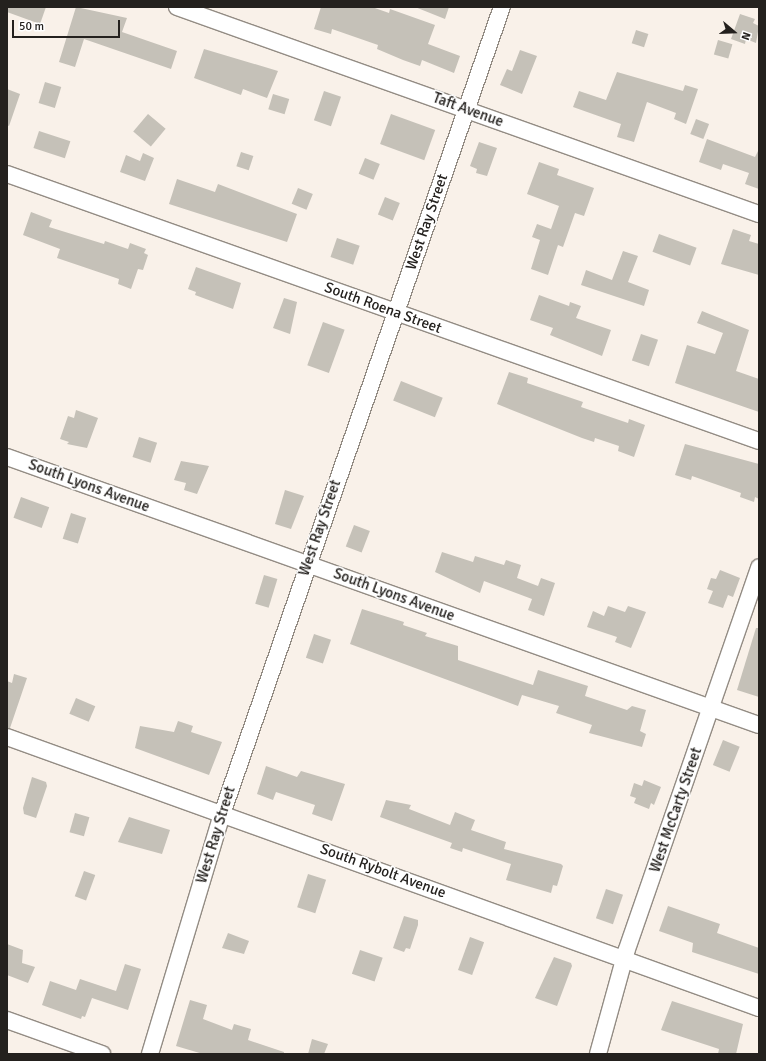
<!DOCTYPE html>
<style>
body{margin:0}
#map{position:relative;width:766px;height:1061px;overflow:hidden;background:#f9f1e9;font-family:Signika,sans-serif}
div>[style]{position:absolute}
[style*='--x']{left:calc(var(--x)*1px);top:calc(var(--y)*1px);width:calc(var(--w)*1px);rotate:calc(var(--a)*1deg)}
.building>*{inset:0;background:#c5c1b8;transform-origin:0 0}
.roads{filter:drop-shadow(1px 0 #938c84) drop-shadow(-1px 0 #938c84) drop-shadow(0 1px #938c84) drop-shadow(0 -1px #938c84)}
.minor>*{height:16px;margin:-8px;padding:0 8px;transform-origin:8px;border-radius:8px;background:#fff}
span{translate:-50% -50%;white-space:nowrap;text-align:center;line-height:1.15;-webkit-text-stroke:3.5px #fff;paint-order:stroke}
.street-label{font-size:15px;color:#24211e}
.frame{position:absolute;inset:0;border:8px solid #24211e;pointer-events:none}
.north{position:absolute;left:714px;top:12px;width:40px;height:40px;-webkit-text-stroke:3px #fff;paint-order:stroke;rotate:109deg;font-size:11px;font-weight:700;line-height:16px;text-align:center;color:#24211e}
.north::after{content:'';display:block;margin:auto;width:14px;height:18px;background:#24211e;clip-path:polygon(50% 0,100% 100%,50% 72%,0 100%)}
.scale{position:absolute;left:12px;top:20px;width:108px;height:18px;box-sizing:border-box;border:2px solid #24211e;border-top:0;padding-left:5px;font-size:12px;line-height:14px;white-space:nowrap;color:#24211e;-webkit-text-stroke:3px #fff;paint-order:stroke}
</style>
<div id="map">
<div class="building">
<i style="clip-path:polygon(7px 7px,46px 7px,40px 24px,7px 12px)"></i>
<i style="clip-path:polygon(76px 7px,127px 18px,122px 32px,177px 51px,171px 69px,84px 39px,75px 67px,59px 62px)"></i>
<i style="clip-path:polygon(321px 7px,372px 7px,389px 13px,390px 9px,435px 25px,428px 44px,460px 56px,454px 73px,422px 60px,420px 66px,403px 60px,377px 49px,378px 45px,332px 29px,331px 34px,314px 29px)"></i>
<i style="clip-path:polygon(415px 7px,449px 7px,445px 19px)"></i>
<i style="clip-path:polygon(740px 14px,755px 19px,753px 23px,759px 26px,756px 43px,746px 39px,745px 44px,731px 39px)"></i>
<i style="left:636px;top:30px;width:13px;height:14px;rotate:18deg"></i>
<i style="left:718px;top:40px;width:15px;height:15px;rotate:16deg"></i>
<i style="clip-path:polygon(204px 49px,278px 71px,267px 98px,243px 89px,241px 95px,194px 78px)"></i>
<i style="clip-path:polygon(520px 50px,537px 56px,522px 94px,500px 85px,507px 69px,512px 71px)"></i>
<i style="clip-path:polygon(617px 72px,683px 91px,685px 85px,698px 89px,686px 124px,674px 119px,676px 113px,647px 102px,634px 142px,617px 137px,621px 124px,573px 107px,579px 91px,606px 100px)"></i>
<i style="left:45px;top:82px;width:17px;height:22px;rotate:17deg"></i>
<i style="clip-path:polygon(7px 89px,20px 94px,9px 126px,7px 125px)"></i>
<i style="left:324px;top:91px;width:18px;height:31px;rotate:19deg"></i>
<i style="left:273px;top:94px;width:17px;height:16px;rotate:17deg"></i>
<i style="left:148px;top:114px;width:23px;height:23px;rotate:40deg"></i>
<i style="left:391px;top:114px;width:47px;height:32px;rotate:20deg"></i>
<i style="left:696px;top:119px;width:14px;height:16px;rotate:21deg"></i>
<i style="left:39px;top:131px;width:33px;height:18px;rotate:18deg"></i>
<i style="clip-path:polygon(707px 139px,755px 157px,759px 149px,759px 189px,745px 184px,749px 173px,723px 164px,721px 170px,699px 162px)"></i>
<i style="clip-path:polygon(479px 142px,497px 148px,487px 176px,476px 173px,477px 169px,470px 166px)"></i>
<i style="left:241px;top:152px;width:13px;height:15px;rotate:18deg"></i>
<i style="clip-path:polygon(143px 153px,154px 158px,145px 181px,120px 172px,126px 155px,140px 161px)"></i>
<i style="left:365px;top:158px;width:16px;height:17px;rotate:22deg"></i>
<i style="clip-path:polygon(539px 162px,559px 169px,557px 175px,594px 188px,584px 216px,575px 213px,563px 247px,558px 245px,548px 275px,531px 269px,540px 240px,532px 237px,537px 224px,551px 229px,559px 206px,527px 194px)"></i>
<i style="clip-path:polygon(177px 179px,215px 192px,218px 184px,297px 214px,287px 242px,169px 204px)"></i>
<i style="left:298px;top:188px;width:16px;height:17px;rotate:22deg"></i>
<i style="left:385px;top:197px;width:16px;height:19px;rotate:22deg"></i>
<i style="clip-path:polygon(31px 212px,52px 220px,49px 227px,104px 244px,105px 241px,128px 249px,130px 243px,146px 249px,144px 253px,148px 255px,143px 270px,138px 269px,131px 289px,118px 284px,119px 279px,57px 258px,60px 249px,23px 235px)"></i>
<i style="clip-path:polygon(733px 229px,751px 235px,749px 241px,759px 244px,759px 275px,721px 264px)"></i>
<i style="left:659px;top:234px;width:40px;height:19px;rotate:20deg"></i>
<i style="left:337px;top:238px;width:24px;height:20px;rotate:19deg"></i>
<i style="clip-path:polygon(623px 251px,638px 256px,628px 282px,649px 290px,644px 306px,581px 285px,586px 270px,612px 280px)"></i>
<i style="clip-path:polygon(196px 267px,241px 283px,233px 309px,195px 295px,196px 292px,188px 289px)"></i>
<i style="clip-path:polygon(539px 295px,569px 306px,570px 302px,581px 306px,576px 318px,611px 330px,602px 356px,550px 335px,553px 328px,530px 320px)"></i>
<i style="clip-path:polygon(284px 298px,297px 302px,290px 334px,273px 328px)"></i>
<i style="clip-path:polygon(702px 311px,749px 330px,736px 371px,759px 379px,759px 412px,675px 383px,687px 345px,715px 354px,723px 333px,697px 323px)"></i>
<i style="left:323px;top:322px;width:23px;height:46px;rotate:20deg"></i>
<i style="left:641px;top:334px;width:18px;height:28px;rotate:19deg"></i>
<i style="clip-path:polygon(509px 372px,528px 378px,527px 383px,583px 402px,581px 407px,628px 423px,629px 419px,645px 425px,634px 457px,618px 451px,619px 446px,595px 438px,594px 442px,582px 438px,497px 404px)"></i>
<i style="left:401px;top:381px;width:45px;height:21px;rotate:22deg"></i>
<i style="clip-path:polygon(76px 410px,98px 418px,87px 448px,67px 444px,69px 442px,60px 439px,68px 416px,74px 418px)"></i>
<i style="left:139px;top:437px;width:19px;height:21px;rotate:18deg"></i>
<i style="clip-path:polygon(685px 444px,759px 464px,759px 499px,755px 497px,754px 502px,740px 497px,741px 493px,692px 476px,691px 480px,675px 475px)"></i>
<i style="clip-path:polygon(181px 461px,209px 466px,197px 494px,184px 490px,186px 483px,174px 480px)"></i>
<i style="clip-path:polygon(285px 490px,304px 496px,291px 529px,275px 524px)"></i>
<i style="left:21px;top:497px;width:30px;height:22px;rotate:20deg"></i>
<i style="left:71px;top:513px;width:16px;height:27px;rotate:18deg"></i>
<i style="left:354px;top:525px;width:17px;height:23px;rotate:21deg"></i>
<i style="clip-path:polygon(442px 552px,473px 562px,475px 556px,504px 565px,506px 560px,521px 565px,517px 578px,538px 586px,541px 578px,555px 583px,544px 616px,528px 610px,532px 599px,484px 581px,480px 593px,435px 572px)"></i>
<i style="clip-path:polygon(720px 570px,740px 578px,733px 597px,728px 595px,723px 608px,708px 603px,713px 591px,707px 589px,711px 578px,716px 579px)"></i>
<i style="left:264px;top:575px;width:14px;height:30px;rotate:17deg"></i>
<i style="clip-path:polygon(608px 606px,625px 612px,628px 606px,646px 612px,631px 648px,615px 642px,617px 637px,587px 627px,593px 611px,604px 616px)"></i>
<i style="clip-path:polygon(362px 609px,404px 622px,403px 625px,427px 633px,425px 636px,458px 646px,458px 660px,533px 685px,538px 670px,588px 686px,585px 696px,627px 710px,632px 706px,646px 710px,640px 731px,646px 734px,642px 747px,589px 733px,592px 725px,556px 713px,559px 706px,522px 695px,518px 706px,350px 644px)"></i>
<i style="clip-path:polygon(756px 628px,759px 628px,759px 697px,737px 690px)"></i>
<i style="left:314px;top:634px;width:18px;height:25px;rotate:19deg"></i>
<i style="clip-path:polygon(14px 674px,27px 678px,10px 728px,7px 728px,7px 681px,12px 683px)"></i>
<i style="left:76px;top:698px;width:21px;height:17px;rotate:23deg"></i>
<i style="clip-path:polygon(178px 721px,193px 726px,191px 732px,222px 742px,209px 775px,135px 748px,140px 726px,174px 732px)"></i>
<i style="left:723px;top:740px;width:18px;height:27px;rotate:22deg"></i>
<i style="clip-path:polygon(266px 766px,297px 777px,301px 771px,345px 784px,332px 821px,312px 814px,315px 805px,276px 792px,273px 800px,257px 794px)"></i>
<i style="clip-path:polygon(32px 777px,46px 782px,47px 786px,36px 818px,24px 814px,23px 808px)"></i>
<i style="clip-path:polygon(644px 780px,661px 787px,654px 805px,651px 803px,649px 809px,634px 803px,636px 798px,630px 796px,634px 783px,642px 786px)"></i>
<i style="clip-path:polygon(386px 800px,411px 805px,409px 809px,450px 825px,455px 812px,475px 820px,471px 830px,506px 842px,504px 849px,561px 864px,563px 866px,557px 886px,553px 885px,551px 893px,506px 880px,511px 864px,463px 848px,462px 852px,450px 848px,452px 843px,380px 817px)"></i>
<i style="left:75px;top:813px;width:15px;height:20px;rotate:16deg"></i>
<i style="clip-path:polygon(129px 817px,170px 830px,162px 854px,118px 842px)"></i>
<i style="left:84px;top:871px;width:12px;height:27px;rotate:20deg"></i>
<i style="left:308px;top:874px;width:19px;height:35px;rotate:18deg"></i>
<i style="left:606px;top:889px;width:18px;height:31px;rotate:19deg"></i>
<i style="clip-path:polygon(668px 906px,720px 924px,717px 933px,759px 948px,759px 974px,692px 952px,693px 943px,659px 931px)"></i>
<i style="clip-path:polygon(404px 916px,418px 920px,418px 925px,410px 949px,406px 948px,404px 952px,393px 948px)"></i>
<i style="clip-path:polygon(228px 933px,249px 941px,244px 954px,222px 948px)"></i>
<i style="left:470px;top:937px;width:15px;height:35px;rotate:20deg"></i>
<i style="clip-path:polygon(7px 944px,23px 950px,22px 963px,35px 967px,28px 983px,7px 975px)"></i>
<i style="left:360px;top:950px;width:24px;height:25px;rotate:19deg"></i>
<i style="clip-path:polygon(554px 957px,571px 963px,572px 966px,557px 1006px,535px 998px)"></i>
<i style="clip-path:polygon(125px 964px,141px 969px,128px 1010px,92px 998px,85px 1017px,82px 1016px,81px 1019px,42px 1005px,50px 981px,76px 990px,80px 979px,116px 991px)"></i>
<i style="clip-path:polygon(190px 1000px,207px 1005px,203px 1019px,232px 1030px,234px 1024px,251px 1029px,248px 1040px,284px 1052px,284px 1054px,203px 1054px,176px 1046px)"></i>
<i style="clip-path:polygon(672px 1001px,743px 1024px,736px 1054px,718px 1054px,719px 1049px,661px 1030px)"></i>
<i style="clip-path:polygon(312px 1039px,328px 1044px,324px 1054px,308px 1054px)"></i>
</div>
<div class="roads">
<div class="minor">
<i style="--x:177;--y:7;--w:618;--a:19.58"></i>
<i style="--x:7;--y:174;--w:798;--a:19.55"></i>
<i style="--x:7;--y:457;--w:798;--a:19.62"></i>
<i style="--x:7;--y:737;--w:799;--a:19.82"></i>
<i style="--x:7;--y:1020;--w:101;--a:19.7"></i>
<i style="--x:150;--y:1054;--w:251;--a:-73.3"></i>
<i style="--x:222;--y:814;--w:854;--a:-70.87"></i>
<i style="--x:598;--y:1054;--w:106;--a:-74.6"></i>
<i style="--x:626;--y:952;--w:407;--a:-70.9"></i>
</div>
</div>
<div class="street-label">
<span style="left:468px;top:110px;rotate:20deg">Taft Avenue</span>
<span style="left:427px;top:222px;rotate:-71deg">West Ray Street</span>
<span style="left:383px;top:308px;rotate:20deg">South Roena Street</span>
<span style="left:89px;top:486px;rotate:20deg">South Lyons Avenue</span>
<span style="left:320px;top:528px;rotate:-71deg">West Ray Street</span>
<span style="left:394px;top:595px;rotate:20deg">South Lyons Avenue</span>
<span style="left:676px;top:810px;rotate:-71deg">West McCarty Street</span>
<span style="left:216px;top:835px;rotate:-73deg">West Ray Street</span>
<span style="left:383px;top:871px;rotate:20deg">South Rybolt Avenue</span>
</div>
<div class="frame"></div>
<div class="north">N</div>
<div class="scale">50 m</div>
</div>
